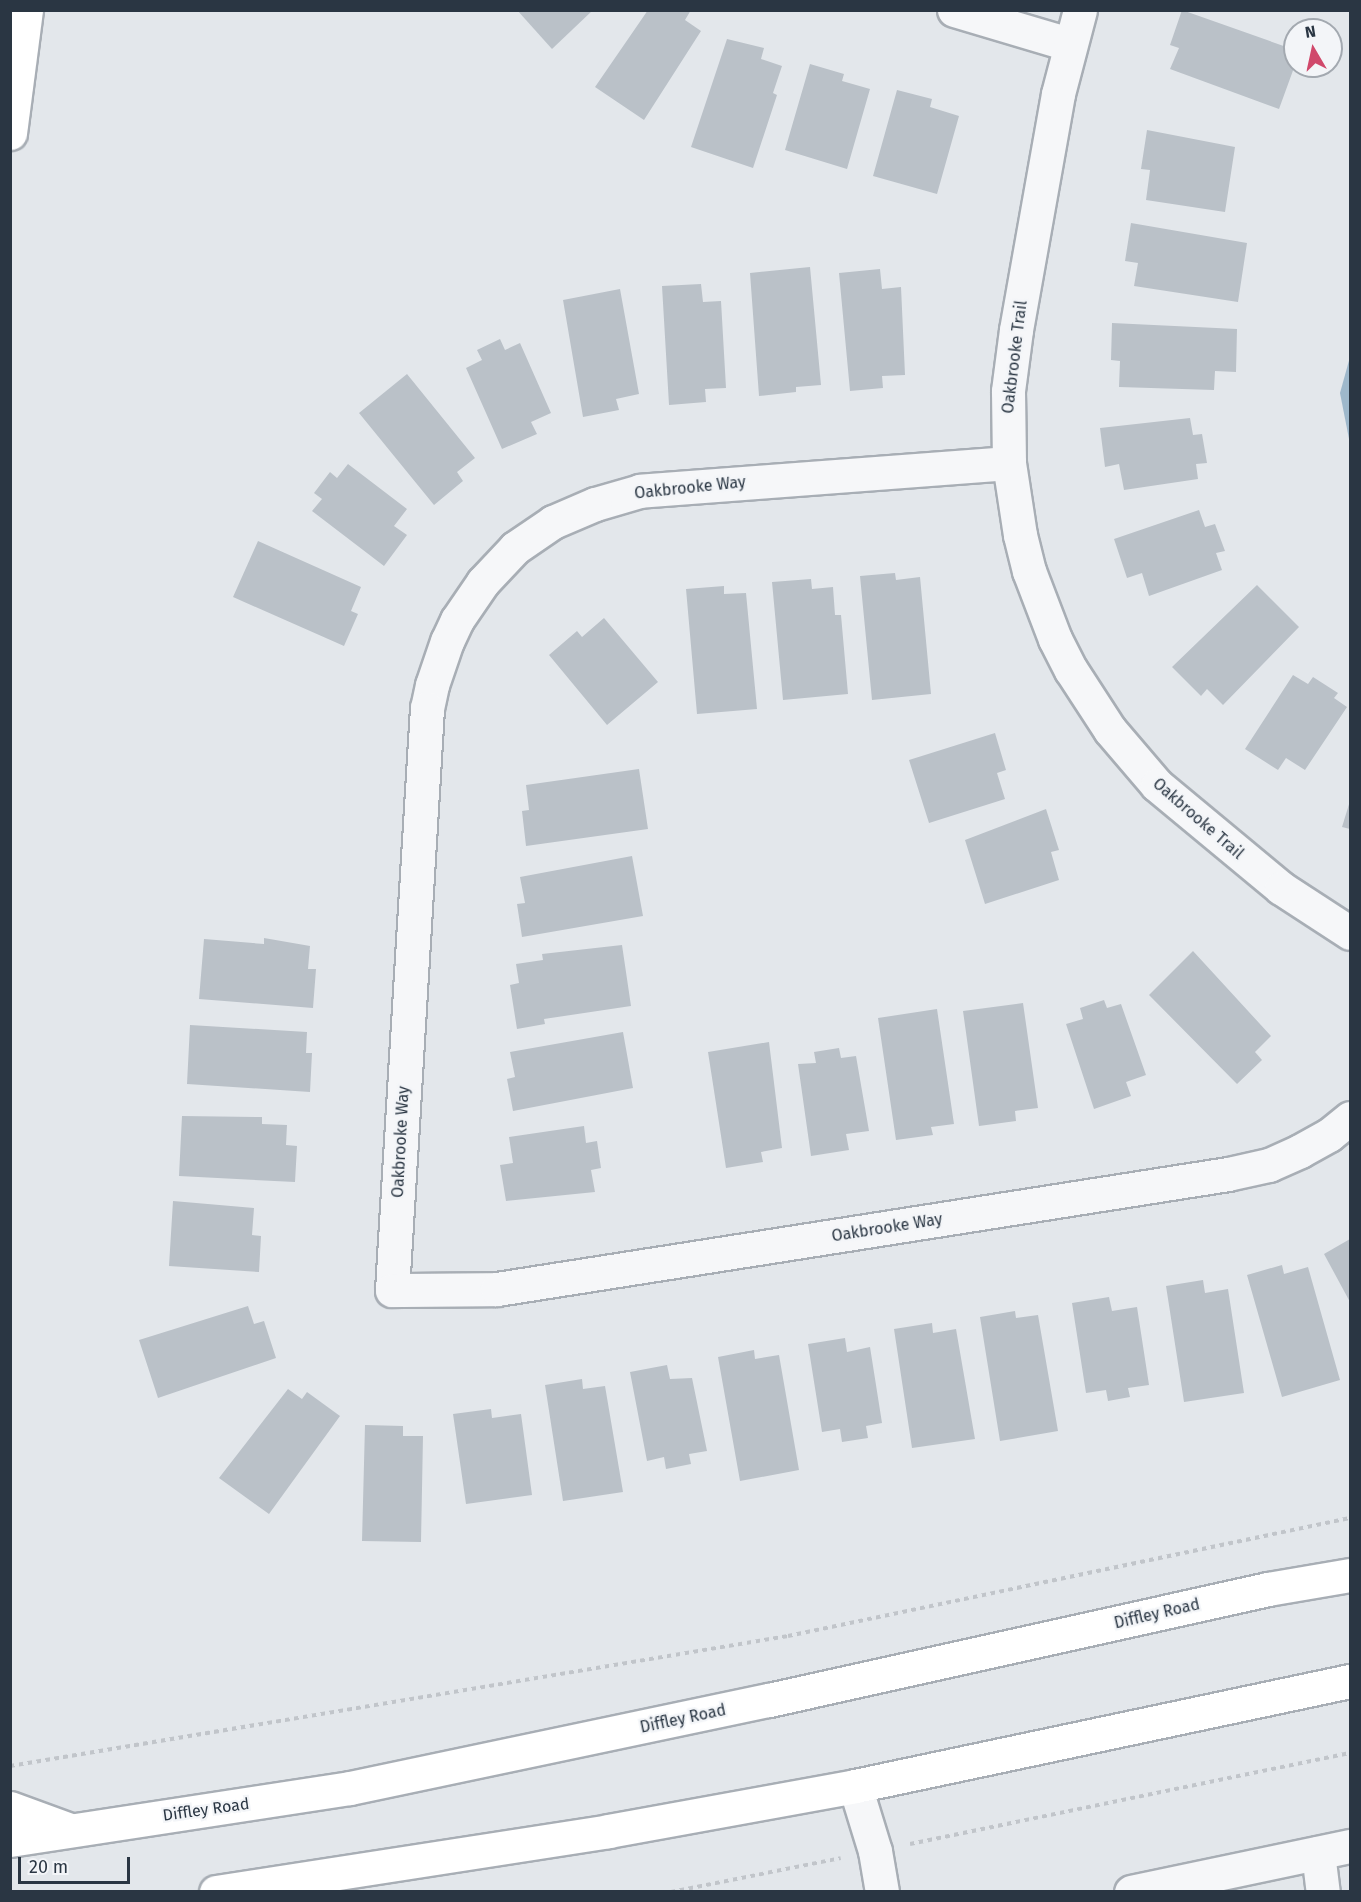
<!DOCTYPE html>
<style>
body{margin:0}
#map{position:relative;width:1361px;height:1902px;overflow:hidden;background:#e3e7eb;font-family:"Fira Sans",sans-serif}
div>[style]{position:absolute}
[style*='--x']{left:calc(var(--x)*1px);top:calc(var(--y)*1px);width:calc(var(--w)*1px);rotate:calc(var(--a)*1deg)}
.water>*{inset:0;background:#9eb8cb}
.building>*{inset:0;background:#bac1c8}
.path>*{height:4px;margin-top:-2px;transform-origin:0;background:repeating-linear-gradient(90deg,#c1c5ca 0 4.5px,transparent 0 9px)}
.roads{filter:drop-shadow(2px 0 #a8aeb5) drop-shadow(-2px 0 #a8aeb5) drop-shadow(0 2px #a8aeb5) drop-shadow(0 -2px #a8aeb5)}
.minor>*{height:33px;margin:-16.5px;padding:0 16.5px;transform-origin:16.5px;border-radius:16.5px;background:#f6f7f9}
.major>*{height:33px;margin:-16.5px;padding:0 16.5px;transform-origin:16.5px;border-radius:16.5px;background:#fff}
.highway>*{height:33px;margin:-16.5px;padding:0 16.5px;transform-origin:16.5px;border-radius:16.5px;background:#fff}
span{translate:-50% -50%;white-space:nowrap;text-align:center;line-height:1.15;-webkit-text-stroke:4.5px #f3f5f8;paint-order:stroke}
.street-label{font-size:16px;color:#2a3643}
.frame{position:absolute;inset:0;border:12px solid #2a3643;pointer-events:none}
.north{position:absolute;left:1283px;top:18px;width:60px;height:60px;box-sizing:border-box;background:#f3f5f8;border:2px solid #a3a9b0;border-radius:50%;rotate:351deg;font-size:16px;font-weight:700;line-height:24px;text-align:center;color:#2a3643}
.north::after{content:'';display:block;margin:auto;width:21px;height:27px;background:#d0486b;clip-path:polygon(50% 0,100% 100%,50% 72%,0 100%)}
.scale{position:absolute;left:18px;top:1857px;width:112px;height:27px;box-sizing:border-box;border:3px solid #2a3643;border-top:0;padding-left:8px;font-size:18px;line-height:21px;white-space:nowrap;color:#2a3643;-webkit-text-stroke:4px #f3f5f8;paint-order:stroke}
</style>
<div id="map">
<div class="water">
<i style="clip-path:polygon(1350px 357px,1350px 444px,1340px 393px)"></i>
</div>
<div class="building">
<i style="clip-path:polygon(517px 10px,593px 10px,552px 49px)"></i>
<i style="clip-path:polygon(648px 10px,691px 10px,685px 20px,701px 31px,644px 120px,595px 87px)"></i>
<i style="clip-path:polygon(1182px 10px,1295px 50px,1295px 65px,1279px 109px,1170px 69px,1179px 48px,1170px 45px)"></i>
<i style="clip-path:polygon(727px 39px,764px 48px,761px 59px,782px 66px,773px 93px,777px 95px,753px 168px,691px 147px)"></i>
<i style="clip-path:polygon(810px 64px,844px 74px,842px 81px,870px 89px,847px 169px,785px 150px)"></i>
<i style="clip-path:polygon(897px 90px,932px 99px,930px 107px,959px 116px,937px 194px,873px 176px)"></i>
<i style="clip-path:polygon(1147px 130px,1235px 147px,1225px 212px,1146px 200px,1150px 170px,1141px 169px)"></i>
<i style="clip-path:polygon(1131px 223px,1247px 243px,1238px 302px,1134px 286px,1138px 263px,1125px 261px)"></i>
<i style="clip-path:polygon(810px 267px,821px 385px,796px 387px,796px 392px,759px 396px,750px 273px)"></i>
<i style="clip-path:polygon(880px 269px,882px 289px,901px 287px,905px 375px,882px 376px,883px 388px,850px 391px,839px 273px)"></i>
<i style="clip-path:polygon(701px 284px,703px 302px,721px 301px,726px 388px,705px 389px,706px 402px,669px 405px,662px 286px)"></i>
<i style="clip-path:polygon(620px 289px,639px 394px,616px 399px,619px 410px,583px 417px,563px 300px)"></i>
<i style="clip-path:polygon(1112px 323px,1237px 329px,1236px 372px,1215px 371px,1214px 390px,1119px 387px,1120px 361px,1111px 360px)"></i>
<i style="clip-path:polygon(500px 339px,505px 350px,520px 343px,551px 413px,531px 422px,537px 434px,502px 449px,466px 368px,482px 360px,477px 350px)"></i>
<i style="clip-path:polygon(407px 374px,475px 458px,457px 472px,463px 481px,434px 505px,359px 413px)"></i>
<i style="clip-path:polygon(1190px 418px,1193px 435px,1202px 434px,1207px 463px,1196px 464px,1198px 479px,1124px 490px,1119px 464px,1105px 467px,1100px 428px)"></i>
<i style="clip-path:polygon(348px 464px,407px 509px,394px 526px,407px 535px,384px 566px,312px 511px,322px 499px,314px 493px,330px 472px,337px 478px)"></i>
<i style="clip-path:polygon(1199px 510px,1205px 527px,1215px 524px,1225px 551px,1216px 553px,1222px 570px,1149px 596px,1142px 573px,1127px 578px,1114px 539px)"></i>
<i style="clip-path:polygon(258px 541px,361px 587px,351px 611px,358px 614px,344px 646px,233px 597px)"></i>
<i style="clip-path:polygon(895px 573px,896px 580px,920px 577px,931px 694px,872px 700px,860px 576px)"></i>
<i style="clip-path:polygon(811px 579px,812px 589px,833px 587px,835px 615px,841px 615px,848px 694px,783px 700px,772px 582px)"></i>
<i style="clip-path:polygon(1257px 585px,1299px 627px,1223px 705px,1207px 689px,1201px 696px,1172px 667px)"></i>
<i style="clip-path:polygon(724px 586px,724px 594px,746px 593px,757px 709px,697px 714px,686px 589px)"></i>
<i style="clip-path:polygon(604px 618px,658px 682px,607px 725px,549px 655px,577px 631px,582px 637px)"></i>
<i style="clip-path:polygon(1293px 675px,1308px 684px,1313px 677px,1338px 693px,1334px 698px,1347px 707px,1305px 770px,1286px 758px,1278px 770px,1245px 749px)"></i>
<i style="clip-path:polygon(995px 733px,1006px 770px,997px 773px,1005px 799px,929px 823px,909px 760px)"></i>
<i style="clip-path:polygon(639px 769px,648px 829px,526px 846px,522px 811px,529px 810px,526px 785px)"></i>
<i style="clip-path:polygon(1350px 801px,1350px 829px,1342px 827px)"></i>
<i style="clip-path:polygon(1046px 809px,1059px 850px,1051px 852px,1059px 880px,985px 904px,965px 840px)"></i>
<i style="clip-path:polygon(632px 856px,643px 916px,522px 937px,517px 904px,525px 903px,520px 877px)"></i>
<i style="clip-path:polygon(264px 938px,310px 946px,308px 969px,316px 969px,313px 1008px,199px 999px,204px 939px,264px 944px)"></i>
<i style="clip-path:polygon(622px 945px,631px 1006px,544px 1019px,545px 1024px,517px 1029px,510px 985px,519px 983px,516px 964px,543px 960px,542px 954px)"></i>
<i style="clip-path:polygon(1193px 951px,1271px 1036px,1255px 1052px,1262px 1060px,1237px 1084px,1149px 995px)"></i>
<i style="clip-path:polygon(1104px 1000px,1107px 1008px,1121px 1004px,1146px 1075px,1126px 1082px,1131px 1096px,1094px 1109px,1066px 1024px,1083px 1019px,1080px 1008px)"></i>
<i style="clip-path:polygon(1023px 1003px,1038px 1108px,1015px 1111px,1016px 1121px,979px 1126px,963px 1011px)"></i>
<i style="clip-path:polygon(937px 1009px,954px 1124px,931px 1127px,933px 1135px,896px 1140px,878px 1018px)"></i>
<i style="clip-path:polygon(190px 1025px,307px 1032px,306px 1053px,312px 1053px,310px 1092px,187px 1084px)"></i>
<i style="clip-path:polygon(623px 1032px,633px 1088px,513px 1111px,507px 1079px,515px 1077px,510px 1052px)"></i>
<i style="clip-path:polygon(769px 1042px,782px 1148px,761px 1152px,763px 1162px,726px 1168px,708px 1052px)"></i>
<i style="clip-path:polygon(839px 1048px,841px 1058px,856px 1056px,869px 1131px,846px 1134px,849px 1150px,811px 1156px,798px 1064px,816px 1063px,814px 1052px)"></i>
<i style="clip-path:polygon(182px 1116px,262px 1117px,262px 1124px,287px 1125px,286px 1145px,297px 1146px,295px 1182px,179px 1176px)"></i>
<i style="clip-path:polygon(584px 1126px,586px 1143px,597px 1141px,601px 1168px,591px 1170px,595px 1192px,506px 1201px,500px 1165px,513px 1163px,509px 1137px)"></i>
<i style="clip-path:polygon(173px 1201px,254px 1208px,252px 1235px,261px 1236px,259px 1272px,169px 1266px)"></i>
<i style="clip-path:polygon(1350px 1239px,1350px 1302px,1324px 1254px)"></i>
<i style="clip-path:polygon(1282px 1265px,1284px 1274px,1308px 1267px,1340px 1380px,1282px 1397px,1247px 1275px)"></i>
<i style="clip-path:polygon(1203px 1280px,1205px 1293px,1228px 1289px,1244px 1393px,1184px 1402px,1166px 1286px)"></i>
<i style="clip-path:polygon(1109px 1297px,1112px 1311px,1137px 1307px,1149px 1385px,1128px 1388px,1130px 1397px,1108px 1401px,1106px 1390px,1086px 1393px,1072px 1303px)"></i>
<i style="clip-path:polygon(248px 1306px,254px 1324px,264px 1321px,276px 1358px,158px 1398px,139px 1340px)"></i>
<i style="clip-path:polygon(1015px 1311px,1016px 1318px,1038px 1315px,1058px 1431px,1000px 1441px,980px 1317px)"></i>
<i style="clip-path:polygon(932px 1323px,933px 1333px,956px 1329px,975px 1439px,912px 1448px,894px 1329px)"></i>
<i style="clip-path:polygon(845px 1338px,847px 1352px,870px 1347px,882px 1423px,866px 1426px,868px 1438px,842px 1442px,840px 1429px,822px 1432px,808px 1344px)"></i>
<i style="clip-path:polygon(754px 1350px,755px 1359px,779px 1355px,799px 1470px,740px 1481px,718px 1357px)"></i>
<i style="clip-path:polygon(667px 1365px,670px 1379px,692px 1378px,707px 1451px,689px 1454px,691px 1464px,666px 1469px,664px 1457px,647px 1461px,630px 1372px)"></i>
<i style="clip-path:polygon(582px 1379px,583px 1389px,605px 1386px,623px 1492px,563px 1501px,545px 1385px)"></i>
<i style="clip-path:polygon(288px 1389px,302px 1399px,307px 1392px,340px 1416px,269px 1514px,219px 1478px)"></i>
<i style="clip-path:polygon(491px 1409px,492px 1418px,521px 1414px,532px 1495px,466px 1504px,453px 1414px)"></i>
<i style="clip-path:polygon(365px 1425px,403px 1426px,403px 1436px,423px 1436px,421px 1542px,362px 1541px)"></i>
</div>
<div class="path">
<i style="--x:10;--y:1766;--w:789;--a:-9.49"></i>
<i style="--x:788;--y:1636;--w:574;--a:-11.86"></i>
<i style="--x:910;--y:1844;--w:449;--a:-11.7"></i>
<i style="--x:671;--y:1892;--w:173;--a:-11.3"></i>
</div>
<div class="roads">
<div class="minor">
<i style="--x:954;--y:10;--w:120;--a:16.5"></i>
<i style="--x:1080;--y:10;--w:87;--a:104.7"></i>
<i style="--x:1058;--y:94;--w:240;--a:100.1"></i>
<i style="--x:1016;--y:330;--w:62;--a:97.5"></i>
<i style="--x:1008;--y:391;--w:72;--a:89.2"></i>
<i style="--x:1009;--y:463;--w:73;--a:81.3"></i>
<i style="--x:1020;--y:535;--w:37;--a:76"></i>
<i style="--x:1029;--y:571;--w:73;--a:69.1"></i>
<i style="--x:1055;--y:639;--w:35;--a:63"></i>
<i style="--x:1071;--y:670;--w:72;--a:57"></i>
<i style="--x:1110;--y:730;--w:72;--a:49.5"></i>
<i style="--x:1157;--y:785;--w:161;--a:39.7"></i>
<i style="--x:1281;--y:888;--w:82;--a:33.1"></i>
<i style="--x:1009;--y:463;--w:370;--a:175.7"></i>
<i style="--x:640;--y:491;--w:47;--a:163.9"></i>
<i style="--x:595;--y:504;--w:46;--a:156.8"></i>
<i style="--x:553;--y:522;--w:46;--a:145.6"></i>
<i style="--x:515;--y:548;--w:47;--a:133.3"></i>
<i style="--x:483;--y:582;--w:46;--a:124.4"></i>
<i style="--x:457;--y:620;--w:23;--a:115"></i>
<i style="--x:447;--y:641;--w:46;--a:108.8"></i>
<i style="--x:432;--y:685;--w:24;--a:102"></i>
<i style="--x:427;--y:708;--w:583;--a:93.44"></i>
<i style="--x:392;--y:1290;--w:105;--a:-0.5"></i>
<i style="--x:497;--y:1289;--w:740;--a:-8.94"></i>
<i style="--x:1228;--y:1174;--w:42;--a:-12.4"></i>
<i style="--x:1269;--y:1165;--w:34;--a:-24"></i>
<i style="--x:1300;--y:1151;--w:33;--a:-29"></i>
<i style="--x:1329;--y:1135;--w:27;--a:-39"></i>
<i style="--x:855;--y:1786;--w:68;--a:72.9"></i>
<i style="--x:875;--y:1851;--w:42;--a:80.3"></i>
<i style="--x:1318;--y:1853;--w:39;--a:83"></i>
<i style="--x:1131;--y:1892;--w:224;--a:-11.9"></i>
</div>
<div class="major">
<i style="--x:10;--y:1840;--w:344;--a:-8.7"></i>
<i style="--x:350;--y:1788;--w:428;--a:-11.9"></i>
<i style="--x:769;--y:1700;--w:511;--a:-12.54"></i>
<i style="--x:1268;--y:1589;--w:83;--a:-9.7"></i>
<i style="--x:216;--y:1892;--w:397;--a:-8.8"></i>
<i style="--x:608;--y:1831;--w:251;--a:-10.3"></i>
<i style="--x:855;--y:1786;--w:506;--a:-11.98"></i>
</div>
<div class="highway">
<i style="--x:10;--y:133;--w:124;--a:-82.6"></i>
<i style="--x:10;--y:1808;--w:64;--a:20.1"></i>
</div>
</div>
<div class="street-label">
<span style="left:1015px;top:357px;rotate:-83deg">Oakbrooke Trail</span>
<span style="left:690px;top:488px;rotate:-6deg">Oakbrooke Way</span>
<span style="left:1198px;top:819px;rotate:41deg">Oakbrooke Trail</span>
<span style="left:401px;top:1142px;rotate:-87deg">Oakbrooke Way</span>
<span style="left:887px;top:1228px;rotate:-9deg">Oakbrooke Way</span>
<span style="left:1157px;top:1614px;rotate:-13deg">Diffley Road</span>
<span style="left:683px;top:1719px;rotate:-12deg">Diffley Road</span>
<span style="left:206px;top:1810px;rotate:-8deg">Diffley Road</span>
</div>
<div class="frame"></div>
<div class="north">N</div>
<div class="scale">20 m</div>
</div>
